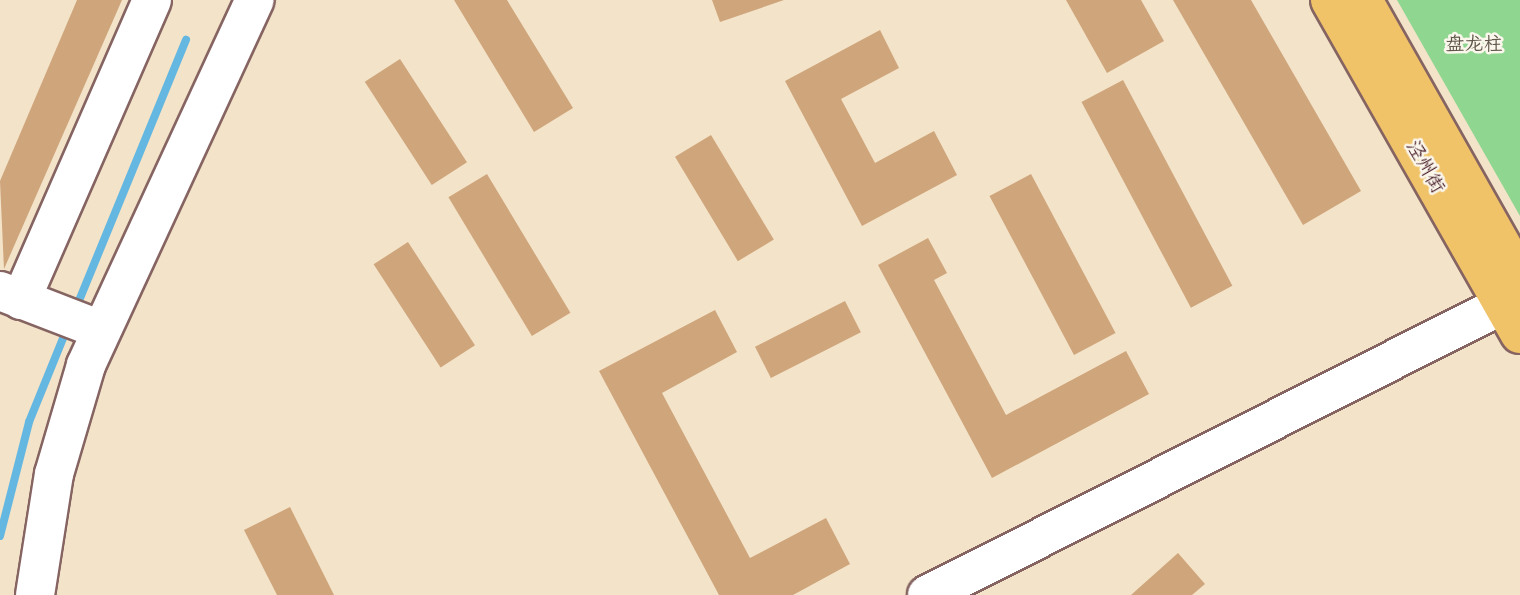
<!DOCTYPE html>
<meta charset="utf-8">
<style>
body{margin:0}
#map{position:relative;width:1520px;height:595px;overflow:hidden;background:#f3e3c8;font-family:"Balsamiq Sans","LXGW WenKai TC",sans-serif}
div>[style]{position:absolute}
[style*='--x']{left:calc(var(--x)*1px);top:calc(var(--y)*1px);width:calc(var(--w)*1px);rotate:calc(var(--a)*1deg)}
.green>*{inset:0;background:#8fd690}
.stream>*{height:8px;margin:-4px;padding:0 4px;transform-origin:4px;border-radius:4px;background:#64b7e0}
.building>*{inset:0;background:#cfa57c;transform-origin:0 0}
.roads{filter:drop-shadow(2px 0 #856462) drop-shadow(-2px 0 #856462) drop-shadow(0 2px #856462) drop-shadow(0 -2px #856462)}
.minor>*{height:38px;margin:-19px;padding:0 19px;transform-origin:19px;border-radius:19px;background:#fff}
.major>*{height:38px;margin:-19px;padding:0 19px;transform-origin:19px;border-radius:19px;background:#f1c369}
span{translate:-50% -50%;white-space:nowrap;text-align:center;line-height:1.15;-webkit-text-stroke:5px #fbf7ec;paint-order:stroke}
.park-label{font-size:19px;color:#5f5649}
.street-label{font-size:19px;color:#4a1f2b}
</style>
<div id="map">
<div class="green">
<i style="clip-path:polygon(1397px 0,1520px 0,1520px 216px)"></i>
</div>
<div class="stream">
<i style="--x:76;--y:308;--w:290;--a:-67.7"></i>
<i style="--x:0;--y:536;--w:118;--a:-75.7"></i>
<i style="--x:29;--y:422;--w:104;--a:-67.9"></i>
</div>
<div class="building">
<i style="clip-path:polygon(77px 0,122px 0,4px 269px,0 181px)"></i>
<i style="clip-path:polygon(454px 0,507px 0,573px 108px,534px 132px)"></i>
<i style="clip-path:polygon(712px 0,784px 0,720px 22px)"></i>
<i style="clip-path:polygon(1066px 0,1141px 0,1164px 41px,1107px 73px)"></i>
<i style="clip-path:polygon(1173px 0,1251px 0,1361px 191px,1303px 225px)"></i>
<i style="clip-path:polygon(880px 30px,899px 68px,841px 99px,875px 163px,934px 131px,957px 175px,862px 226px,785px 81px)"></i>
<i style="left:400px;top:59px;width:123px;height:42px;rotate:57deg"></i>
<i style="left:1123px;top:80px;width:233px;height:47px;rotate:62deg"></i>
<i style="left:711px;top:135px;width:122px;height:42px;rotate:59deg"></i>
<i style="left:487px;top:174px;width:162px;height:45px;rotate:59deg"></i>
<i style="left:1031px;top:174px;width:180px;height:47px;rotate:62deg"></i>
<i style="clip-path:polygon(928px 238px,947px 273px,934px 280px,1006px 415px,1126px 351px,1149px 394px,992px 478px,878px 265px)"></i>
<i style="left:408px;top:242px;width:123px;height:41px;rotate:57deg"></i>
<i style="left:845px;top:301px;width:35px;height:101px;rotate:63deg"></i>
<i style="clip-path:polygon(715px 310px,737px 352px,662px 393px,750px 558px,826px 518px,850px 564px,793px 595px,719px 595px,599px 371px)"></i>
<i style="clip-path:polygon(290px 507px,334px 595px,277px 595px,244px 530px)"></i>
<i style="clip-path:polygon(1178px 553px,1205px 584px,1192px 595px,1131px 595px)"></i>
</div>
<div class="roads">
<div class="minor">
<i style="--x:0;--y:291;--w:108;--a:21.1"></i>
<i style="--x:21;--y:300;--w:327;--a:-66.4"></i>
<i style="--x:35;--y:595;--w:122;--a:-81.1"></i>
<i style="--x:54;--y:474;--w:114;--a:-73.6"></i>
<i style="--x:86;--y:365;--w:402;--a:-65.2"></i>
<i style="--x:927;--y:595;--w:664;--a:-26.76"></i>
</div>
<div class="major">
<i style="--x:1330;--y:0;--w:384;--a:60.4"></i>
<i style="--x:1363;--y:0;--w:318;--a:60.5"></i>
</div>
</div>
<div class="park-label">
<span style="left:1474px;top:45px">盘龙柱</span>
</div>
<div class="street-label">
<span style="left:1425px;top:167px;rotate:60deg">泾州街</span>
</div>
</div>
